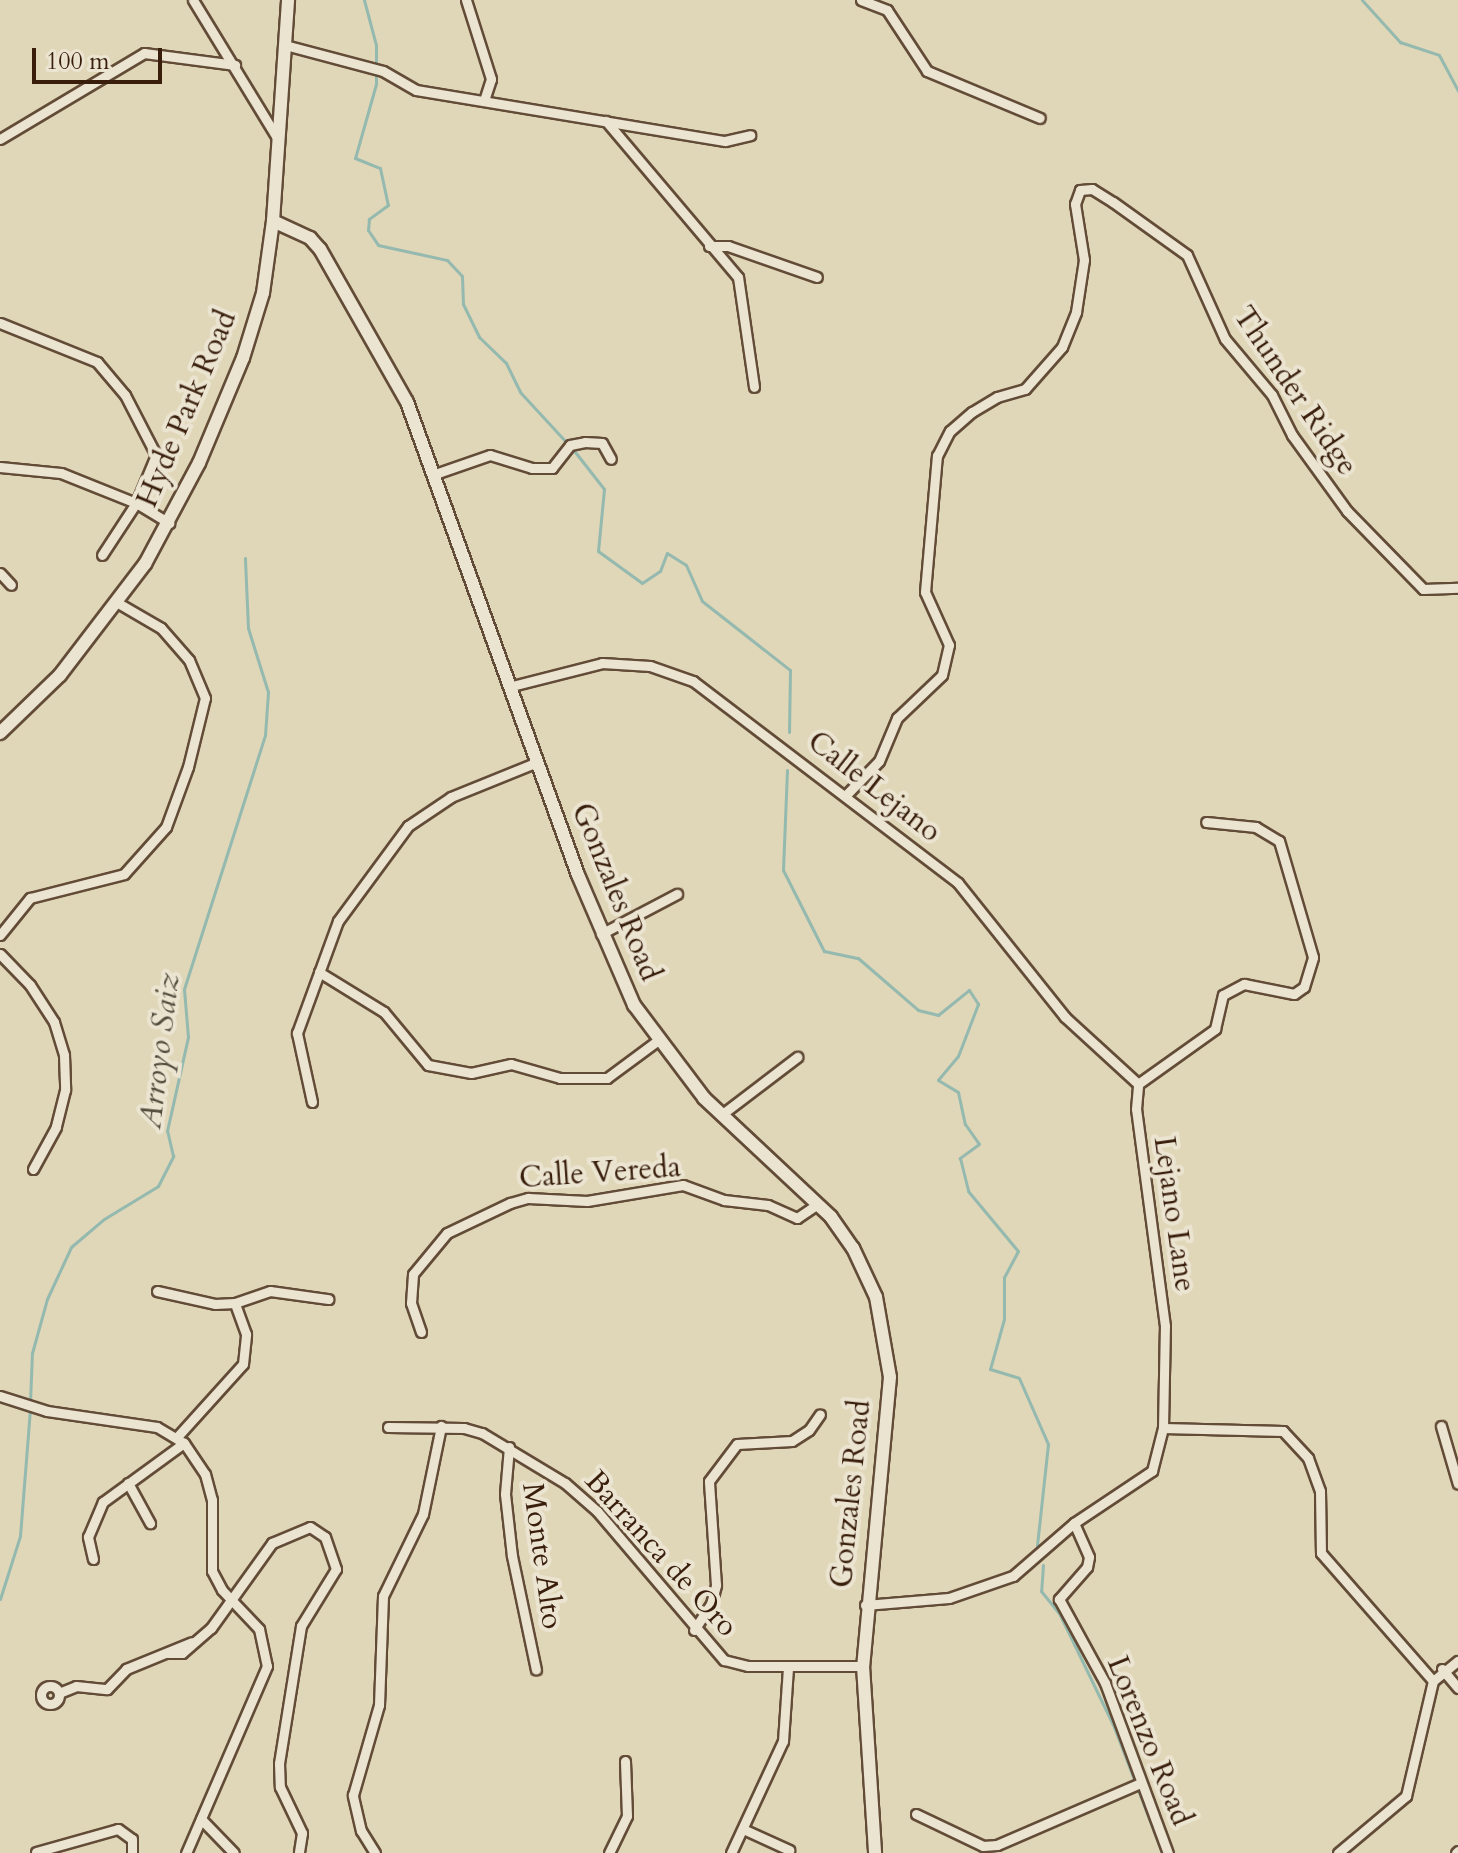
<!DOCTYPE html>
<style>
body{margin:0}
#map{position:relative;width:1458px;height:1853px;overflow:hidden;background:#e0d6b8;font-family:Cardo,serif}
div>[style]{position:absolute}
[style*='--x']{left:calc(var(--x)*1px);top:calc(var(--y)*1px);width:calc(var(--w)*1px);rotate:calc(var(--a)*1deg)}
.stream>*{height:3px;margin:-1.5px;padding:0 1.5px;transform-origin:1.5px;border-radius:1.5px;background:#94b9af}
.roads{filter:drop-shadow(2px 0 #634c37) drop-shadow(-2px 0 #634c37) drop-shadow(0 2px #634c37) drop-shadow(0 -2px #634c37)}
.street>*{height:9px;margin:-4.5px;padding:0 4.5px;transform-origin:4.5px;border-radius:4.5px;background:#ebe4d1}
.street>.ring{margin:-4.5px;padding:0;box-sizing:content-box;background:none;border:9px solid #ebe4d1;border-radius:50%}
.secondary>*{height:12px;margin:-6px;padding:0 6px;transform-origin:6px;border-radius:6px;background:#ebe4d1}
span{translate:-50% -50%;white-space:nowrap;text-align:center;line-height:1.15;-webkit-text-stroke:8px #ebe4d1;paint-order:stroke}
.street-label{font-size:30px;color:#391e0c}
.water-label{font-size:32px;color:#544c3d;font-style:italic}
.scale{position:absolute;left:32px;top:48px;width:130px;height:36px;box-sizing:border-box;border:4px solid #391e0c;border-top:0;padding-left:10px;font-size:24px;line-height:28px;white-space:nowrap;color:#391e0c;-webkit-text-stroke:6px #ebe4d1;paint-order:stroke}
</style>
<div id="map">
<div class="stream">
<i style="--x:364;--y:0;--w:47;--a:75.1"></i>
<i style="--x:376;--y:45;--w:39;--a:90"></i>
<i style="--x:376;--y:84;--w:77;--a:105.8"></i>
<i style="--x:355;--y:158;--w:27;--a:22"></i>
<i style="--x:380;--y:168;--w:38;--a:78"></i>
<i style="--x:388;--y:205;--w:24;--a:144"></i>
<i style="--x:369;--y:219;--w:11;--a:95"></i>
<i style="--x:368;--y:230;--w:18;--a:56"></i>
<i style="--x:378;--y:245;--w:71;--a:12.3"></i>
<i style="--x:447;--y:260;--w:22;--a:47"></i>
<i style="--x:462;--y:276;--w:28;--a:88"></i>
<i style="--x:463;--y:304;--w:37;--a:64"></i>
<i style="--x:479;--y:337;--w:37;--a:44"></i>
<i style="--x:506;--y:363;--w:32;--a:64"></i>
<i style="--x:520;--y:392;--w:69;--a:47.3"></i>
<i style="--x:1362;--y:0;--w:57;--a:47.9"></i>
<i style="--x:1400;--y:42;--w:41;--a:18.4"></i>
<i style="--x:1439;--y:55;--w:40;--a:62"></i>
<i style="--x:572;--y:448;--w:52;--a:52"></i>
<i style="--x:604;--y:489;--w:62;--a:95.5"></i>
<i style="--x:598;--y:551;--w:54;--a:36"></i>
<i style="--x:642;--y:583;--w:22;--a:-34"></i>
<i style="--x:660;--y:571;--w:19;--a:-69"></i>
<i style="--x:667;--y:553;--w:22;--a:32"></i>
<i style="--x:686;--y:565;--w:39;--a:66"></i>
<i style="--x:702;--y:601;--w:112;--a:38.1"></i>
<i style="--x:790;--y:670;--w:62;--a:90.9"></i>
<i style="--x:787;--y:770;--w:100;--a:92.3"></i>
<i style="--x:783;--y:870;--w:91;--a:63.2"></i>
<i style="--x:824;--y:951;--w:35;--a:12"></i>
<i style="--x:858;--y:958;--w:79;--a:40.9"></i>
<i style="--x:918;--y:1010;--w:21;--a:14"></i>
<i style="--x:938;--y:1015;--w:40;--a:-39"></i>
<i style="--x:969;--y:990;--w:17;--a:57"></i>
<i style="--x:978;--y:1004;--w:56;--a:111"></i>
<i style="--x:958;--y:1056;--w:31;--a:130"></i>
<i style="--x:938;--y:1080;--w:23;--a:31"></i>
<i style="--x:958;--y:1092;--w:33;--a:78"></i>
<i style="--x:965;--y:1124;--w:24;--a:55"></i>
<i style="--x:979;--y:1144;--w:24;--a:144"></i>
<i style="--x:960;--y:1158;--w:34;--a:76"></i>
<i style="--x:968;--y:1191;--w:78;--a:50.2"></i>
<i style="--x:1018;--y:1251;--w:30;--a:118"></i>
<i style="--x:1004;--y:1277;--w:42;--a:90"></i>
<i style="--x:1004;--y:1319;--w:52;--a:105.6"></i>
<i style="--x:990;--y:1369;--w:30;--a:17"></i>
<i style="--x:1019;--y:1378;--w:72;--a:66.3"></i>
<i style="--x:1048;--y:1444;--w:102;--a:96.2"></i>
<i style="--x:30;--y:1402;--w:49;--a:-87.7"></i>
<i style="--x:32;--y:1353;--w:56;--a:-74.5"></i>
<i style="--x:47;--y:1299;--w:57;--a:-65.2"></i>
<i style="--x:71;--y:1247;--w:43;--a:-40.3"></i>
<i style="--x:104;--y:1219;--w:63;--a:-31.4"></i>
<i style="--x:158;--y:1186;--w:34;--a:-63"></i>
<i style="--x:173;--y:1156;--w:26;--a:-103"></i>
<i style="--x:167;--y:1131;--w:96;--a:-77.4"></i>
<i style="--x:188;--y:1037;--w:48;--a:-94.8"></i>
<i style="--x:184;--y:989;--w:267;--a:-72.3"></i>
<i style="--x:265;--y:735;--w:43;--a:-86"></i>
<i style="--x:268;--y:692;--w:67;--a:-107.4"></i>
<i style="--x:248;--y:628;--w:70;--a:-92.5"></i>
<i style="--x:1043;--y:1565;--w:26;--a:94"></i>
<i style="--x:1041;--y:1591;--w:28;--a:51"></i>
<i style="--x:1059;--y:1613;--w:127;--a:64.2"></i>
<i style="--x:1114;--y:1727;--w:135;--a:69.1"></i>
<i style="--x:0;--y:1599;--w:66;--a:-72.4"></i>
<i style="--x:20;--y:1536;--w:126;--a:-85.5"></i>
</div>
<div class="roads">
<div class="street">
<i style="--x:193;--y:0;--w:159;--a:58.6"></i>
<i style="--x:466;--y:0;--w:83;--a:72.4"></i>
<i style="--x:491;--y:79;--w:23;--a:108"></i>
<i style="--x:861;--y:0;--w:28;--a:21"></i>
<i style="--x:887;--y:10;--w:73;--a:56.7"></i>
<i style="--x:927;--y:71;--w:122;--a:22.6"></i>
<i style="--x:285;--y:45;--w:101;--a:14.9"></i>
<i style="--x:383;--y:71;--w:38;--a:30"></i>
<i style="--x:416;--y:90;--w:313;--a:9.4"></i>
<i style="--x:725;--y:141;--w:26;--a:-13"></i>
<i style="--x:606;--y:121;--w:204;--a:49.8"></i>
<i style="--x:738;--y:277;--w:111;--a:81.7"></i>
<i style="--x:0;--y:139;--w:168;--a:-30.8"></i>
<i style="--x:144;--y:53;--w:92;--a:7.5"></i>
<i style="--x:709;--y:246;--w:19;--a:0"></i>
<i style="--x:728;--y:246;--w:94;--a:19.2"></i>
<i style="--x:0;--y:323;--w:105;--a:21.9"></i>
<i style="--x:97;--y:362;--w:43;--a:49.7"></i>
<i style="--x:125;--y:395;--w:68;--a:62.7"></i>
<i style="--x:156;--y:455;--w:52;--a:112.6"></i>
<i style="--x:136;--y:503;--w:62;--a:123.2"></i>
<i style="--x:0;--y:467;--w:61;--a:5.6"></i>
<i style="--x:61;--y:473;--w:81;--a:21.8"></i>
<i style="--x:136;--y:503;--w:39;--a:31"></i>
<i style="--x:435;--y:474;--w:58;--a:-19.1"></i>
<i style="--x:490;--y:455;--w:44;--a:17.2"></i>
<i style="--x:532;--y:468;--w:20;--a:0"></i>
<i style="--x:552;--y:468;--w:29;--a:-52"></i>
<i style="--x:570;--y:445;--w:15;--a:-11"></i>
<i style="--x:585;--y:442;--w:17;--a:3"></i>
<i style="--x:602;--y:443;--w:18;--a:61"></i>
<i style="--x:0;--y:573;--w:16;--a:47"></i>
<i style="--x:512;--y:686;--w:93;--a:-14.3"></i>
<i style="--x:602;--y:663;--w:48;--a:3.6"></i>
<i style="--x:650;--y:666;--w:46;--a:19.2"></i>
<i style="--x:693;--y:681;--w:333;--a:37.3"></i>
<i style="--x:958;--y:883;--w:171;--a:51.4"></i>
<i style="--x:1065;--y:1017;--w:99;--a:42.5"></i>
<i style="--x:846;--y:795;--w:47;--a:-45.9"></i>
<i style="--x:879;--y:761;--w:47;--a:-67.3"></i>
<i style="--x:897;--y:718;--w:62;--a:-43.7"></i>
<i style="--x:942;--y:675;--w:31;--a:-77"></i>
<i style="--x:949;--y:645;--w:58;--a:-114.4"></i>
<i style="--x:925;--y:592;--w:137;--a:-85"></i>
<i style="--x:937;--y:456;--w:28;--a:-63"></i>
<i style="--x:950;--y:431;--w:29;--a:-41"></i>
<i style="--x:972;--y:412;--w:29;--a:-31"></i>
<i style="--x:997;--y:397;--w:29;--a:-16"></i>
<i style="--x:1025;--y:389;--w:56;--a:-48.6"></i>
<i style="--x:1062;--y:347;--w:38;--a:-68"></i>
<i style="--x:1076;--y:312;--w:53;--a:-81.3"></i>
<i style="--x:1084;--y:260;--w:57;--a:-99.1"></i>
<i style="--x:1075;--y:204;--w:15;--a:-70"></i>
<i style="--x:1080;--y:190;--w:12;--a:-5"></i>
<i style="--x:1092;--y:189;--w:25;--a:32"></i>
<i style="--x:1113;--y:202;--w:91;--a:35.6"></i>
<i style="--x:1187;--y:255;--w:92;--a:65.7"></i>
<i style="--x:1225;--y:339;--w:73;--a:50"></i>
<i style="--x:1272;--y:395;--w:45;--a:63.4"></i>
<i style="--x:1292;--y:435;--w:94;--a:54.1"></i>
<i style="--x:1347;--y:511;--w:109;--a:45.7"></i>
<i style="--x:1423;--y:589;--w:35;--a:-2"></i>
<i style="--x:601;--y:934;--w:86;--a:-27.8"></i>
<i style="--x:0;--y:935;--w:48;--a:-51"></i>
<i style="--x:30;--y:898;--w:97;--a:-14.3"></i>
<i style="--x:124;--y:874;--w:63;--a:-48.2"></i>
<i style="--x:166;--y:827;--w:64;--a:-69.9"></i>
<i style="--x:188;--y:767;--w:71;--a:-76.2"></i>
<i style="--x:205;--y:698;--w:41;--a:-112.8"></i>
<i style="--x:189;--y:660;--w:43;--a:-131.2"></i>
<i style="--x:161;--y:628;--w:48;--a:-149.7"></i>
<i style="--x:0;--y:954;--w:43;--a:45.9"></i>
<i style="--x:30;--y:985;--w:44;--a:57"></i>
<i style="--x:54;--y:1022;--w:34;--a:73"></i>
<i style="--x:64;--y:1055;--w:35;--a:88"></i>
<i style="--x:65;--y:1090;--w:38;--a:104"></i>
<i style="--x:56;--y:1127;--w:48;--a:118.7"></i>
<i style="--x:319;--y:972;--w:76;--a:31.6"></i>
<i style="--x:384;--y:1012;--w:69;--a:50.3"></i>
<i style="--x:428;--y:1065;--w:44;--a:10.5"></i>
<i style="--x:471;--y:1073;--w:41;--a:-12.7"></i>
<i style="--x:511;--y:1064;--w:51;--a:15.9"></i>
<i style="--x:560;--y:1078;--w:47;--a:0"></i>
<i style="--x:607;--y:1078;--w:62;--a:-36.5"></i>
<i style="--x:312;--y:1102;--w:71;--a:-102.3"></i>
<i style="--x:297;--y:1033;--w:119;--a:-69.9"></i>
<i style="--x:338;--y:921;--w:118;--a:-53.6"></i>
<i style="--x:408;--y:826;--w:52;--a:-34"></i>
<i style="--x:451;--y:797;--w:93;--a:-22.1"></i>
<i style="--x:721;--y:1115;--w:96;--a:-37.3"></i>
<i style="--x:157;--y:1291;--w:59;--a:12.6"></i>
<i style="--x:215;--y:1304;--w:20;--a:-3"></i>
<i style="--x:235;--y:1303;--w:37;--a:-19"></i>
<i style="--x:270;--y:1291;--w:59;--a:7.9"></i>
<i style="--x:421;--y:1332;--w:31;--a:-109"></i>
<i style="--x:411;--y:1303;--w:29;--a:-86"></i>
<i style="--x:413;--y:1274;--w:53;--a:-50.3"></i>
<i style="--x:447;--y:1233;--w:70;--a:-25.5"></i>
<i style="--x:510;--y:1203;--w:19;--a:-16"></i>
<i style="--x:528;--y:1198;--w:59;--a:2.9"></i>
<i style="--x:587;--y:1201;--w:97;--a:-9.5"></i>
<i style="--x:683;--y:1185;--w:44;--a:20.1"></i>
<i style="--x:724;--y:1200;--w:44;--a:6.5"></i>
<i style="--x:768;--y:1205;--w:32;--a:24"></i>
<i style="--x:797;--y:1218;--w:25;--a:-34"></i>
<i style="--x:0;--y:1396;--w:49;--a:17.7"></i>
<i style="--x:47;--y:1411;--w:111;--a:8.3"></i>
<i style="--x:157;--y:1427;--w:31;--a:31"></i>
<i style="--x:184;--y:1443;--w:37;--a:56"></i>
<i style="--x:205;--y:1474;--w:27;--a:75"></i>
<i style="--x:212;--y:1500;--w:71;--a:90"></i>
<i style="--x:212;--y:1571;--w:21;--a:62"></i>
<i style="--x:222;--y:1590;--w:54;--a:46.5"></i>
<i style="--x:259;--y:1629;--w:38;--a:78"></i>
<i style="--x:267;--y:1666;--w:204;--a:113.4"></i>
<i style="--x:1441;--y:1426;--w:60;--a:73.7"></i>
<i style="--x:388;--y:1427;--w:76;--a:0.8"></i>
<i style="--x:464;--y:1428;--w:19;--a:16"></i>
<i style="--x:482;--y:1433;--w:97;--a:31.1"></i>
<i style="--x:565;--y:1483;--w:43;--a:41.2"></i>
<i style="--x:597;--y:1511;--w:196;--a:49.6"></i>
<i style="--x:724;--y:1660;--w:25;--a:14"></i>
<i style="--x:748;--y:1666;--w:115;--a:0"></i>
<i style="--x:1163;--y:1428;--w:120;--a:1.4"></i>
<i style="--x:1283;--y:1431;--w:37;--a:47"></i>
<i style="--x:1308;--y:1458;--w:35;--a:70"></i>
<i style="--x:1320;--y:1491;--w:62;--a:89.1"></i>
<i style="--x:1321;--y:1553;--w:170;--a:48.8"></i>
<i style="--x:177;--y:1437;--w:98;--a:-47.9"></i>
<i style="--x:243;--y:1364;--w:30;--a:-84"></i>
<i style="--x:246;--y:1334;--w:33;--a:-110"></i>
<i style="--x:509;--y:1447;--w:47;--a:94.9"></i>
<i style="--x:505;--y:1494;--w:62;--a:83.6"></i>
<i style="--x:512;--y:1556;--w:116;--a:78.1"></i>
<i style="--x:128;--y:1483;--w:46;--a:61.2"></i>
<i style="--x:1074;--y:1523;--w:37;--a:66"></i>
<i style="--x:1089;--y:1557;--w:10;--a:101"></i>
<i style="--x:1087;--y:1567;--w:43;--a:131.2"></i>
<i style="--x:1059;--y:1599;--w:96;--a:61.3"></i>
<i style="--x:1105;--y:1683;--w:181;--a:69.7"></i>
<i style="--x:93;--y:1559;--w:23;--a:-103"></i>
<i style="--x:88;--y:1537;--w:38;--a:-67"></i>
<i style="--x:103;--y:1502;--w:100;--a:-36.1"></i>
<i style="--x:865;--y:1605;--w:84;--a:-4.8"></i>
<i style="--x:949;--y:1598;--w:68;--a:-19"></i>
<i style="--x:1013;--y:1576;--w:81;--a:-41"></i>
<i style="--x:1074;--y:1523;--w:94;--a:-33.7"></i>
<i style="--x:1152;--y:1471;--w:44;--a:-75.7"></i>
<i style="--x:1163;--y:1428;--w:102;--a:-88.9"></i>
<i style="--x:1165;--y:1326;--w:219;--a:-97.6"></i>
<i style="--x:1136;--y:1109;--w:25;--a:-85"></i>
<i style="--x:1138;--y:1084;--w:95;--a:-35.5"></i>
<i style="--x:1215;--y:1029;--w:35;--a:-77"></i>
<i style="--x:1223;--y:995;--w:24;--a:-28"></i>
<i style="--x:1244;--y:984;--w:51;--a:11.3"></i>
<i style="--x:1294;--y:994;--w:12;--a:-35"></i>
<i style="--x:1304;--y:987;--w:31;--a:-73"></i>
<i style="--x:1313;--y:957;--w:121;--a:-106.3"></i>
<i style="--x:1279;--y:841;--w:27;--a:-149"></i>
<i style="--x:1256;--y:827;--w:50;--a:-174.3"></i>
<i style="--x:694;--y:1630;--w:31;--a:-57"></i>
<i style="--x:711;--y:1604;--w:20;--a:-75"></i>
<i style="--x:716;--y:1585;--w:104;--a:-93.9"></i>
<i style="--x:709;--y:1481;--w:46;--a:-52.9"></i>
<i style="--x:737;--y:1444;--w:55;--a:-3.1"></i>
<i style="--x:792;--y:1441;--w:20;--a:-33"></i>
<i style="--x:809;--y:1430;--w:19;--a:-55"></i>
<i style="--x:167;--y:1653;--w:15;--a:0"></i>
<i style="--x:182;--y:1653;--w:38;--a:-41"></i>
<i style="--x:211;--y:1628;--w:105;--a:-54.3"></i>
<i style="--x:272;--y:1543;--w:41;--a:-22.8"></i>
<i style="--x:310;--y:1527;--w:18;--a:34"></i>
<i style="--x:325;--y:1537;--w:34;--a:71"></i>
<i style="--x:336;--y:1569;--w:67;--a:121.6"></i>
<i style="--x:301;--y:1626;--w:139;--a:99.1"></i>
<i style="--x:279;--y:1763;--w:24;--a:88"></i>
<i style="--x:280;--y:1787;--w:51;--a:64.4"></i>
<i style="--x:302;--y:1833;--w:20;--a:99"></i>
<i style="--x:1442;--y:1669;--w:25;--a:50"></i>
<i class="ring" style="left:41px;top:1686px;width:9px;height:9px"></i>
<i style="--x:59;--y:1693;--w:18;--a:-22"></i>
<i style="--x:76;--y:1686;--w:31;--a:6"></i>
<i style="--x:107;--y:1689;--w:28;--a:-46"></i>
<i style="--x:126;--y:1669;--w:71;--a:-22.2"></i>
<i style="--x:916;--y:1814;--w:74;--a:25.5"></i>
<i style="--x:983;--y:1846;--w:14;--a:-4"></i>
<i style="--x:997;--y:1845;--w:156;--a:-23.4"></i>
<i style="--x:201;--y:1819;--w:47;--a:45.9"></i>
<i style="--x:743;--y:1829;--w:51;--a:24.5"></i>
<i style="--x:36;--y:1852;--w:85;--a:-15.7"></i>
<i style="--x:118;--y:1829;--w:17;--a:36"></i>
<i style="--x:132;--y:1839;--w:14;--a:90"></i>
<i style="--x:375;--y:1853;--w:26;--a:-122"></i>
<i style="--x:361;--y:1831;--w:37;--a:-103"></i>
<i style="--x:353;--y:1795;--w:94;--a:-73.9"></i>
<i style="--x:379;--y:1705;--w:109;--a:-87.9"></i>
<i style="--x:383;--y:1596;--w:91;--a:-64"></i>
<i style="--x:423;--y:1514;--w:90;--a:-78.4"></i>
<i style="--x:609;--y:1853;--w:41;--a:-64.1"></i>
<i style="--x:627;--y:1816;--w:55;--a:-92.1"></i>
<i style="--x:731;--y:1853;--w:123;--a:-65.1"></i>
<i style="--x:783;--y:1741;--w:73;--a:-86.1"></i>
<i style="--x:1338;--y:1853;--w:89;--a:-40"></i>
<i style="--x:1406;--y:1796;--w:118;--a:-76.8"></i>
<i style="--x:1433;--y:1681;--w:32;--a:-39"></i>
<i style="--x:1456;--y:1853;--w:3;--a:-45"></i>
</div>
<div class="secondary">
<i style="--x:273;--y:221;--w:41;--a:24.7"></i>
<i style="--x:310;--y:238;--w:15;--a:48"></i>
<i style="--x:320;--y:249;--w:176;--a:60.4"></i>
<i style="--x:407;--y:402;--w:503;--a:70.12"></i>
<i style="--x:578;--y:875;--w:142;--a:66.7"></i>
<i style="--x:634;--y:1005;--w:116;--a:53"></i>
<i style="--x:704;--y:1098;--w:174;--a:43.1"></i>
<i style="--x:831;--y:1217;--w:38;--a:55"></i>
<i style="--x:853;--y:1248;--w:54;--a:64.9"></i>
<i style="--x:876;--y:1297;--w:81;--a:80.1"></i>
<i style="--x:890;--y:1377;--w:290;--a:95.3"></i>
<i style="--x:863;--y:1666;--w:187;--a:86.3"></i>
<i style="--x:0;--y:733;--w:83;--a:-44"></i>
<i style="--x:60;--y:675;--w:140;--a:-52.6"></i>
<i style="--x:145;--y:564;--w:115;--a:-61.9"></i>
<i style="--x:199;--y:463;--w:114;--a:-67.3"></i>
<i style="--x:243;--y:358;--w:68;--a:-72.9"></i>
<i style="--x:263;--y:293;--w:73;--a:-82.1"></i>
<i style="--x:273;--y:221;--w:222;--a:-86.1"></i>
</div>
</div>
<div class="street-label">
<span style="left:1295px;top:391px;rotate:56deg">Thunder Ridge</span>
<span style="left:187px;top:409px;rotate:-67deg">Hyde Park Road</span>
<span style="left:874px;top:787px;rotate:38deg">Calle Lejano</span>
<span style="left:616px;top:892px;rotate:68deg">Gonzales Road</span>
<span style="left:600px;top:1173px;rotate:-4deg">Calle Vereda</span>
<span style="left:1174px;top:1214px;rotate:82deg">Lejano Lane</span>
<span style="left:851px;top:1494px;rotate:-84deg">Gonzales Road</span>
<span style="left:661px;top:1554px;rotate:48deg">Barranca de Oro</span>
<span style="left:542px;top:1556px;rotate:82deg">Monte Alto</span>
<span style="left:1149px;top:1741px;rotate:68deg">Lorenzo Road</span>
</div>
<div class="water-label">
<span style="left:160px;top:1051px;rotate:-83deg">Arroyo Saiz</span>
</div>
<div class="scale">100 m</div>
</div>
